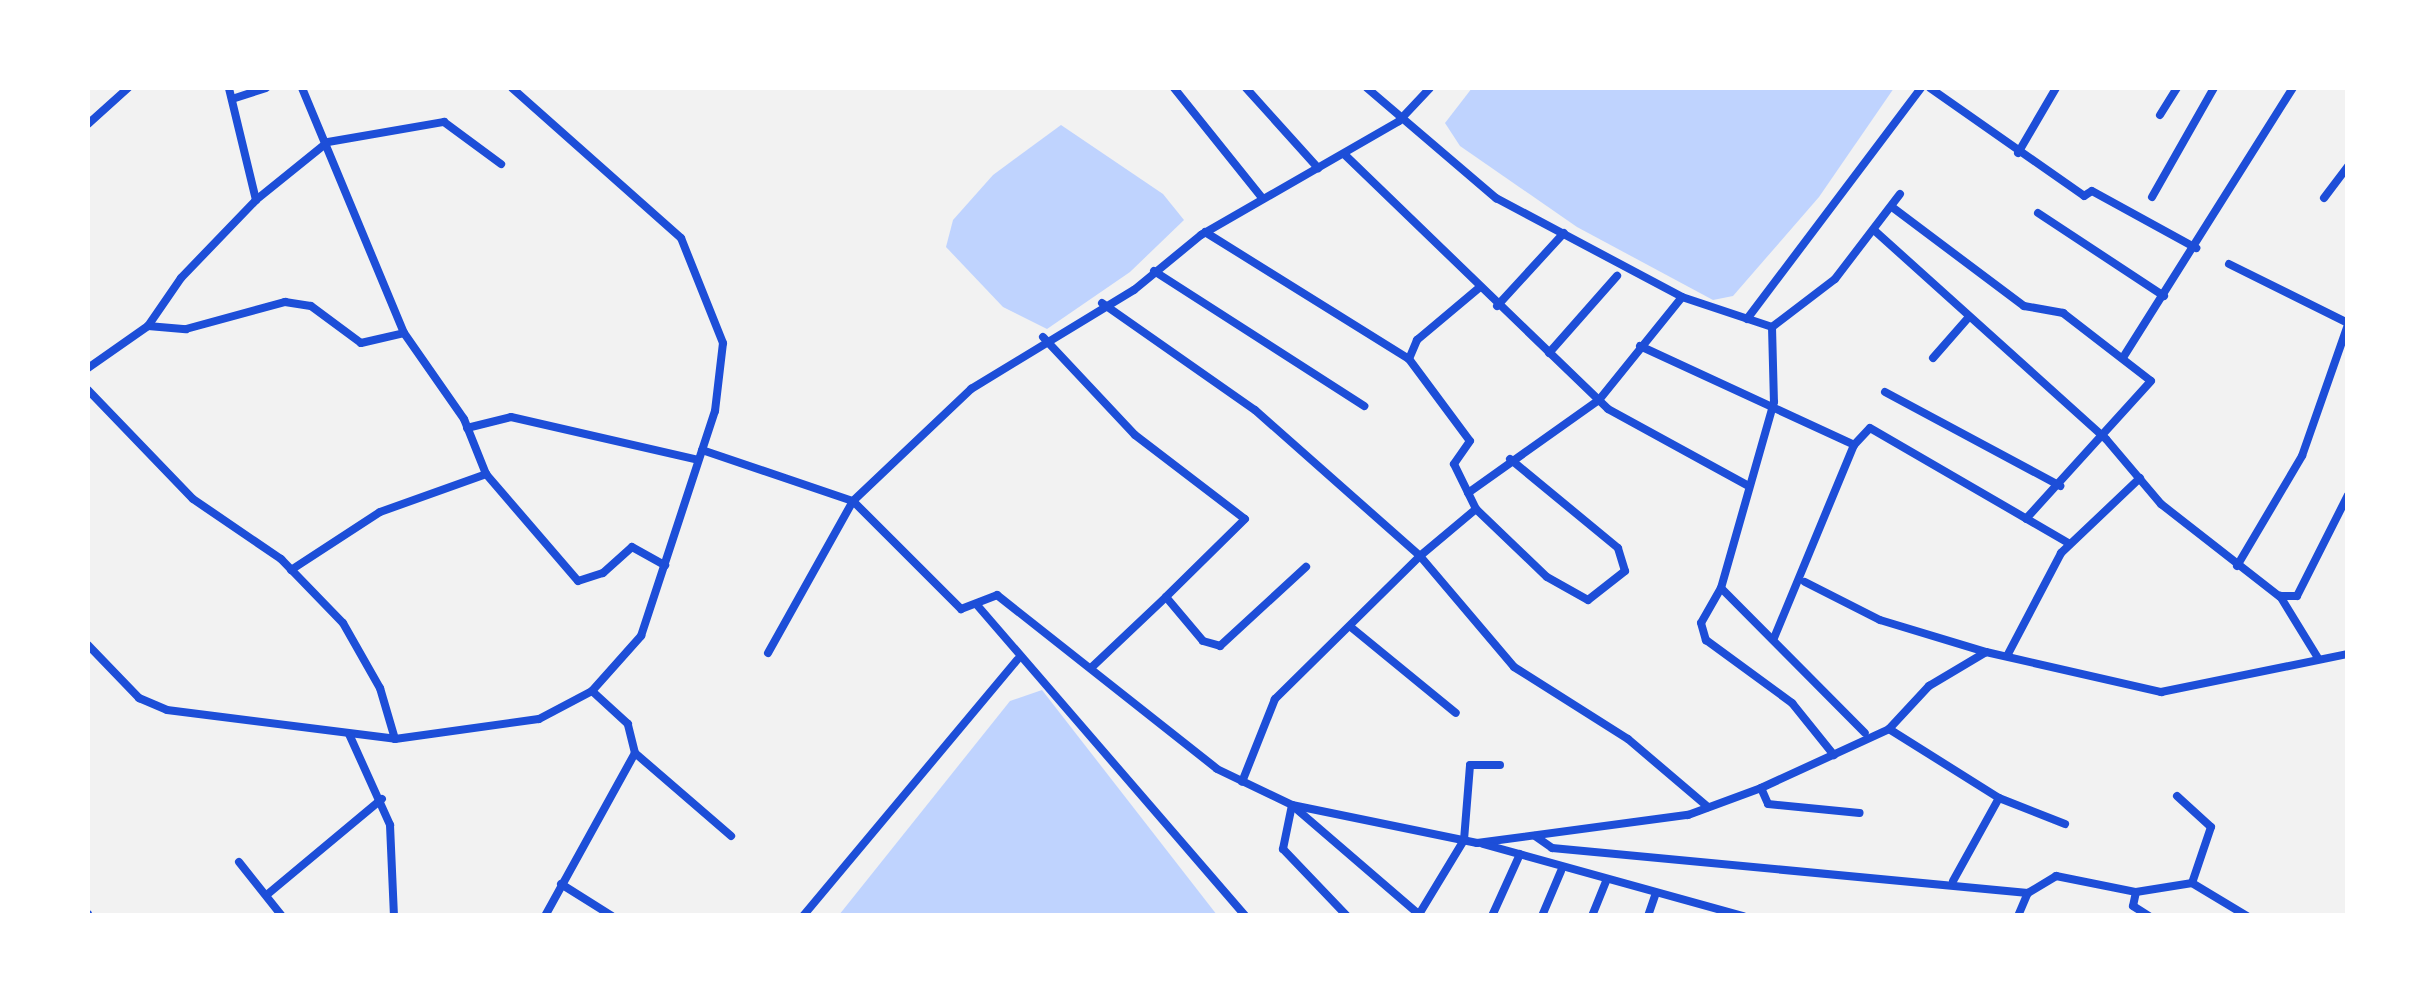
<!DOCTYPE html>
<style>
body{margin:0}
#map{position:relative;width:2435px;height:1003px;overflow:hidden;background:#f2f2f2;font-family:"Fira Sans Condensed",sans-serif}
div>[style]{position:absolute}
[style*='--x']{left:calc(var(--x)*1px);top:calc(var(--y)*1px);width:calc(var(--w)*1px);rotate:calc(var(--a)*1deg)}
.water>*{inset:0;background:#bfd3fe}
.minor>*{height:8px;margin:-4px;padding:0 4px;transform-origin:4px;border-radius:4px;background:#1d4ed8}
span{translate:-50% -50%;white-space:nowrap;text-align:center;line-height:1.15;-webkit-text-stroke:8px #fff;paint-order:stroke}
.frame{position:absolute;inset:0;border:90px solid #fff;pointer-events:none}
</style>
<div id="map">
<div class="water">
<i style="clip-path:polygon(1472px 88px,1894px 88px,1819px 197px,1733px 296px,1713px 300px,1577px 227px,1460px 146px,1445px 123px)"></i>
<i style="clip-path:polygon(1061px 125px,1163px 194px,1184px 220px,1130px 272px,1047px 329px,1003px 307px,946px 247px,953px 220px,993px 175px)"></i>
<i style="clip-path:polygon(1042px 690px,1217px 915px,839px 915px,1010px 701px)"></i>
</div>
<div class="minor">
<i style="--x:1174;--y:88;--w:142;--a:51.3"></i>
<i style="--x:1246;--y:88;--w:108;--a:48"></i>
<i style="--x:1367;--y:88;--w:170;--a:40.5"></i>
<i style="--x:1496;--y:198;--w:211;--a:28"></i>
<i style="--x:1682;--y:297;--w:95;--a:18.4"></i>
<i style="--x:1772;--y:327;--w:75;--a:88.5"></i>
<i style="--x:1774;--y:402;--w:193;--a:105.9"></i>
<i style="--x:1721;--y:588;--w:204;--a:45.2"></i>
<i style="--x:1930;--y:88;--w:188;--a:35"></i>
<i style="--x:2084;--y:196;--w:9;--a:-32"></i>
<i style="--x:2092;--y:191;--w:119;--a:28.7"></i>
<i style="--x:232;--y:99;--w:36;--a:-18"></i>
<i style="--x:2160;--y:115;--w:32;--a:-58"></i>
<i style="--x:88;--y:124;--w:54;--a:-42"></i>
<i style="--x:2018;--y:153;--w:75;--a:-59.7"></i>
<i style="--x:1344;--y:154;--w:367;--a:44"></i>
<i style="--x:1608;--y:409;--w:158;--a:28.7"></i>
<i style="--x:2152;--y:197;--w:125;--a:-60.4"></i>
<i style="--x:2324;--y:198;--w:40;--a:-53"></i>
<i style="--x:256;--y:200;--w:92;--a:-38.9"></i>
<i style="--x:328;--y:142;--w:118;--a:-9.8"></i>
<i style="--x:444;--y:122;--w:71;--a:36.4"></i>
<i style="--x:1892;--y:207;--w:165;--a:36.9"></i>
<i style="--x:2024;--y:306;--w:40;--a:10"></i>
<i style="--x:2063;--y:313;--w:111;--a:37.7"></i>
<i style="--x:2151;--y:381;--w:186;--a:132.2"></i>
<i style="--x:2038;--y:213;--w:151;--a:33.4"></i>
<i style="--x:1875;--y:231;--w:311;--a:42"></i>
<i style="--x:2106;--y:439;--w:85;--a:49.8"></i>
<i style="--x:2161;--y:504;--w:151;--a:38"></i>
<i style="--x:1205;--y:232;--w:240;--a:31.9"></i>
<i style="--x:1409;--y:359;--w:102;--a:53.4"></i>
<i style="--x:1470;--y:441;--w:28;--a:125"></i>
<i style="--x:1454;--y:464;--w:50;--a:63.9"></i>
<i style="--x:1476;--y:509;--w:73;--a:140"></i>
<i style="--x:1420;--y:556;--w:145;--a:49.7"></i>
<i style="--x:1514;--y:667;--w:135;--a:32.3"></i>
<i style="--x:1628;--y:739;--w:105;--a:40.4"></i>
<i style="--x:2229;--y:264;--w:133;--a:26.4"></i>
<i style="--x:1154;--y:271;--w:250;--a:32.7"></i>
<i style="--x:1102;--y:303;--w:187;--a:35"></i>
<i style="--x:1255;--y:410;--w:220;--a:41.5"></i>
<i style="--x:1420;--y:556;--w:204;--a:135.4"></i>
<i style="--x:1275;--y:699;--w:89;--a:111.7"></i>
<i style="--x:1497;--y:306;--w:99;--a:-47.5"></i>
<i style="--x:1747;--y:319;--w:289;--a:-53"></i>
<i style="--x:148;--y:326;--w:38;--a:5"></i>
<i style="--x:186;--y:329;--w:103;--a:-15.3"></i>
<i style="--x:285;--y:302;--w:26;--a:9"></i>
<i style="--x:311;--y:306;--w:62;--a:36.5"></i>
<i style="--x:361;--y:343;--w:44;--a:-13.1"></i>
<i style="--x:1772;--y:327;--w:79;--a:-37.3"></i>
<i style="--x:1835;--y:279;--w:107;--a:-52.6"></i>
<i style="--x:1043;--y:337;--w:134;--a:46.8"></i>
<i style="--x:1135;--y:435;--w:138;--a:37.4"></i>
<i style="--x:1245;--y:519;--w:111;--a:135.4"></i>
<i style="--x:1640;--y:346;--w:236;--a:24.8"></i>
<i style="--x:1549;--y:353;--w:103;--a:-48.6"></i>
<i style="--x:2124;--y:356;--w:317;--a:-57.8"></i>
<i style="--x:1933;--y:358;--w:53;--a:-48.8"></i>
<i style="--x:1409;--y:359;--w:21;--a:-67"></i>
<i style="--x:1417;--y:340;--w:81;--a:-40"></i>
<i style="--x:88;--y:368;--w:73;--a:-35"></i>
<i style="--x:148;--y:326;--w:58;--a:-55.5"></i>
<i style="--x:181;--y:278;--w:108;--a:-46.1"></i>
<i style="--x:256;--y:200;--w:115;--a:-103.6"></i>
<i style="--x:88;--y:390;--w:151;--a:46.1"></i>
<i style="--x:193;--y:499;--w:107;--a:34.3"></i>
<i style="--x:281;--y:559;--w:89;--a:45.9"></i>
<i style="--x:343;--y:623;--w:75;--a:60.4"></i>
<i style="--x:380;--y:688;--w:53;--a:73.6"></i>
<i style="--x:1885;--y:392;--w:199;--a:28.2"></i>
<i style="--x:467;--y:428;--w:45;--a:-14"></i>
<i style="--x:511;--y:417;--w:192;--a:12.9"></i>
<i style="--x:702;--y:450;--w:159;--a:18.7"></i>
<i style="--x:853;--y:501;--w:153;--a:45"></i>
<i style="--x:961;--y:609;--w:39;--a:-21"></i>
<i style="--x:997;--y:595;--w:280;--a:38.3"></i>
<i style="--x:1217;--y:769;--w:83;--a:25.6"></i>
<i style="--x:1292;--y:805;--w:189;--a:11.6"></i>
<i style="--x:1477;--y:843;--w:213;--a:-7.6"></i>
<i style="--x:1688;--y:815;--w:78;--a:-20.3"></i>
<i style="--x:1761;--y:788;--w:141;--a:-24.7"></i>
<i style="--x:1889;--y:729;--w:59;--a:-47.1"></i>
<i style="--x:1929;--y:686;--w:66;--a:-30.8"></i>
<i style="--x:1986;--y:652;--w:180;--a:12.9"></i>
<i style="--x:2161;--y:692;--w:191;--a:-11.5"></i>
<i style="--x:486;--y:474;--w:141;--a:49.3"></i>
<i style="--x:578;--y:581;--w:26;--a:-18"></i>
<i style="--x:603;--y:573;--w:39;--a:-42"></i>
<i style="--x:632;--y:547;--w:38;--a:29"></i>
<i style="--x:1468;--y:493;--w:161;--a:-35.4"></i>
<i style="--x:1599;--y:400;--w:132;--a:-51.1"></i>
<i style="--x:1476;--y:509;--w:98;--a:43.8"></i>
<i style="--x:1547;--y:577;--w:47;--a:29.3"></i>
<i style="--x:1588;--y:600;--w:47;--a:-38.1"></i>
<i style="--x:1625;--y:571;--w:24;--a:-107"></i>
<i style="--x:1618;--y:548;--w:140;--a:-140.5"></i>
<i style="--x:2237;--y:566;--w:128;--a:-59.4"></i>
<i style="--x:2302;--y:456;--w:139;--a:-70.7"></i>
<i style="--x:291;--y:570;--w:106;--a:-33.1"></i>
<i style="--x:380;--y:512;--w:113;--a:-19.7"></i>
<i style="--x:486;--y:474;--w:59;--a:-111.8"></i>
<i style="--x:464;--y:419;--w:105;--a:-124.9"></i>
<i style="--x:404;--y:333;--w:265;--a:-112.6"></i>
<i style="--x:1805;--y:582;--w:84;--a:26.9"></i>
<i style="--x:1880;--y:620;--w:111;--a:16.8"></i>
<i style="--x:1721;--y:588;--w:40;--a:119.7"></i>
<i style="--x:1701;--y:623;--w:18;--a:74"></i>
<i style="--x:1706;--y:640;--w:107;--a:36.2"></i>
<i style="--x:1792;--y:703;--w:67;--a:51.1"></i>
<i style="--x:977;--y:605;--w:411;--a:49.2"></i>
<i style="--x:1352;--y:628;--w:134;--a:39.3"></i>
<i style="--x:1774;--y:638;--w:209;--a:-67.5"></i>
<i style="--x:1854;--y:445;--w:23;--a:-47"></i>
<i style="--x:1870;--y:428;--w:231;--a:30.1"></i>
<i style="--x:88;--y:645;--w:74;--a:46.1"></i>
<i style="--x:139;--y:698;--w:30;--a:23"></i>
<i style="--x:167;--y:710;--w:230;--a:7.2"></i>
<i style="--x:395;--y:739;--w:145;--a:-7.9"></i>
<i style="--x:539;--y:719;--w:60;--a:-27.8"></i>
<i style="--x:592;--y:691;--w:74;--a:-48.3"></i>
<i style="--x:641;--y:636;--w:237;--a:-71.8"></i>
<i style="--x:715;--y:411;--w:68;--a:-83.3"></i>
<i style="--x:723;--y:343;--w:113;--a:-111.8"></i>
<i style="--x:681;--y:238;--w:226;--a:-138.4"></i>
<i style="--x:768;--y:653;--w:174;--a:-60.8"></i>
<i style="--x:853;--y:501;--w:163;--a:-43.5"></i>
<i style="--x:971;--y:389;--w:191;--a:-31.3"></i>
<i style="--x:1134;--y:290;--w:87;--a:-39.4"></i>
<i style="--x:1201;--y:235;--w:228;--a:-29.9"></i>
<i style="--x:1399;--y:121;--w:45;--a:-46.8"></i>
<i style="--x:2007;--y:656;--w:116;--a:-62.3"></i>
<i style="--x:2061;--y:553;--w:109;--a:-43.5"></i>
<i style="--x:2318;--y:658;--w:73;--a:-121.5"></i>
<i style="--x:2280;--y:596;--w:17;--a:0"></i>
<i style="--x:2297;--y:596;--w:113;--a:-63.2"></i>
<i style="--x:1092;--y:667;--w:102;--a:-43.4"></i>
<i style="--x:1166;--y:597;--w:57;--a:49.9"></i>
<i style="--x:1203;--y:641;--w:18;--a:16"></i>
<i style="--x:1220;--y:646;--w:117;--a:-42.6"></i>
<i style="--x:1889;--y:729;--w:130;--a:32.1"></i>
<i style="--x:1999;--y:798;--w:71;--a:21.5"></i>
<i style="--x:349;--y:734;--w:100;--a:65.7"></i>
<i style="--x:390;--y:825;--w:91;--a:87.5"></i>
<i style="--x:635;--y:753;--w:127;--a:40.8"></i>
<i style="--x:1761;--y:788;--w:17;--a:66"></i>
<i style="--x:1768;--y:804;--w:92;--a:5.6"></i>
<i style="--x:2177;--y:796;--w:46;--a:42.4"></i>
<i style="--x:2211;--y:827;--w:59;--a:108.7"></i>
<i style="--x:1292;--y:805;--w:45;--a:101.6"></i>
<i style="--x:1283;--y:849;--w:93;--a:46.3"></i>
<i style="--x:1293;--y:806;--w:169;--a:40.7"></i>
<i style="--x:1535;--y:836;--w:21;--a:35"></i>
<i style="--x:1552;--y:848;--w:478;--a:5.4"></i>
<i style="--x:2028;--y:893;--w:33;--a:-31"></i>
<i style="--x:2056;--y:876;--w:82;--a:11.3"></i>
<i style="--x:2136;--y:892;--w:57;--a:-9.1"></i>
<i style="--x:2192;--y:883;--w:64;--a:31"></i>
<i style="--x:1483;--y:844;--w:270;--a:15.5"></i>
<i style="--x:239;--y:862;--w:69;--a:51.5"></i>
<i style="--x:1953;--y:881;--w:95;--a:-61"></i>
<i style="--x:561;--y:884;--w:60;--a:32.1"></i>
<i style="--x:2136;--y:892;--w:14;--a:102"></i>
<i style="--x:2133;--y:906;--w:19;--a:32"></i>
<i style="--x:269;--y:893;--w:147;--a:-39.8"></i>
<i style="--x:88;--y:914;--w:2;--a:90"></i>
<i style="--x:545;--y:916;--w:186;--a:-61.1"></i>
<i style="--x:635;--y:753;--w:30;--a:-104"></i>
<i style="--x:628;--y:724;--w:49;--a:-137.5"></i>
<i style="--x:803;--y:916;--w:334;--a:-50.1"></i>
<i style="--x:1418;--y:916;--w:89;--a:-58.8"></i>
<i style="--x:1464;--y:840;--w:75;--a:-85.4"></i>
<i style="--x:1470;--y:765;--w:30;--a:0"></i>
<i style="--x:1492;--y:916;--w:68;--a:-65.7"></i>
<i style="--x:1542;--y:916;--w:49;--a:-67.1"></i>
<i style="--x:1592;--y:916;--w:38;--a:-68"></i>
<i style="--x:1648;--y:916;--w:24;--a:-71"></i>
<i style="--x:2018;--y:916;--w:25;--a:-67"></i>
</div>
<div class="frame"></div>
</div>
